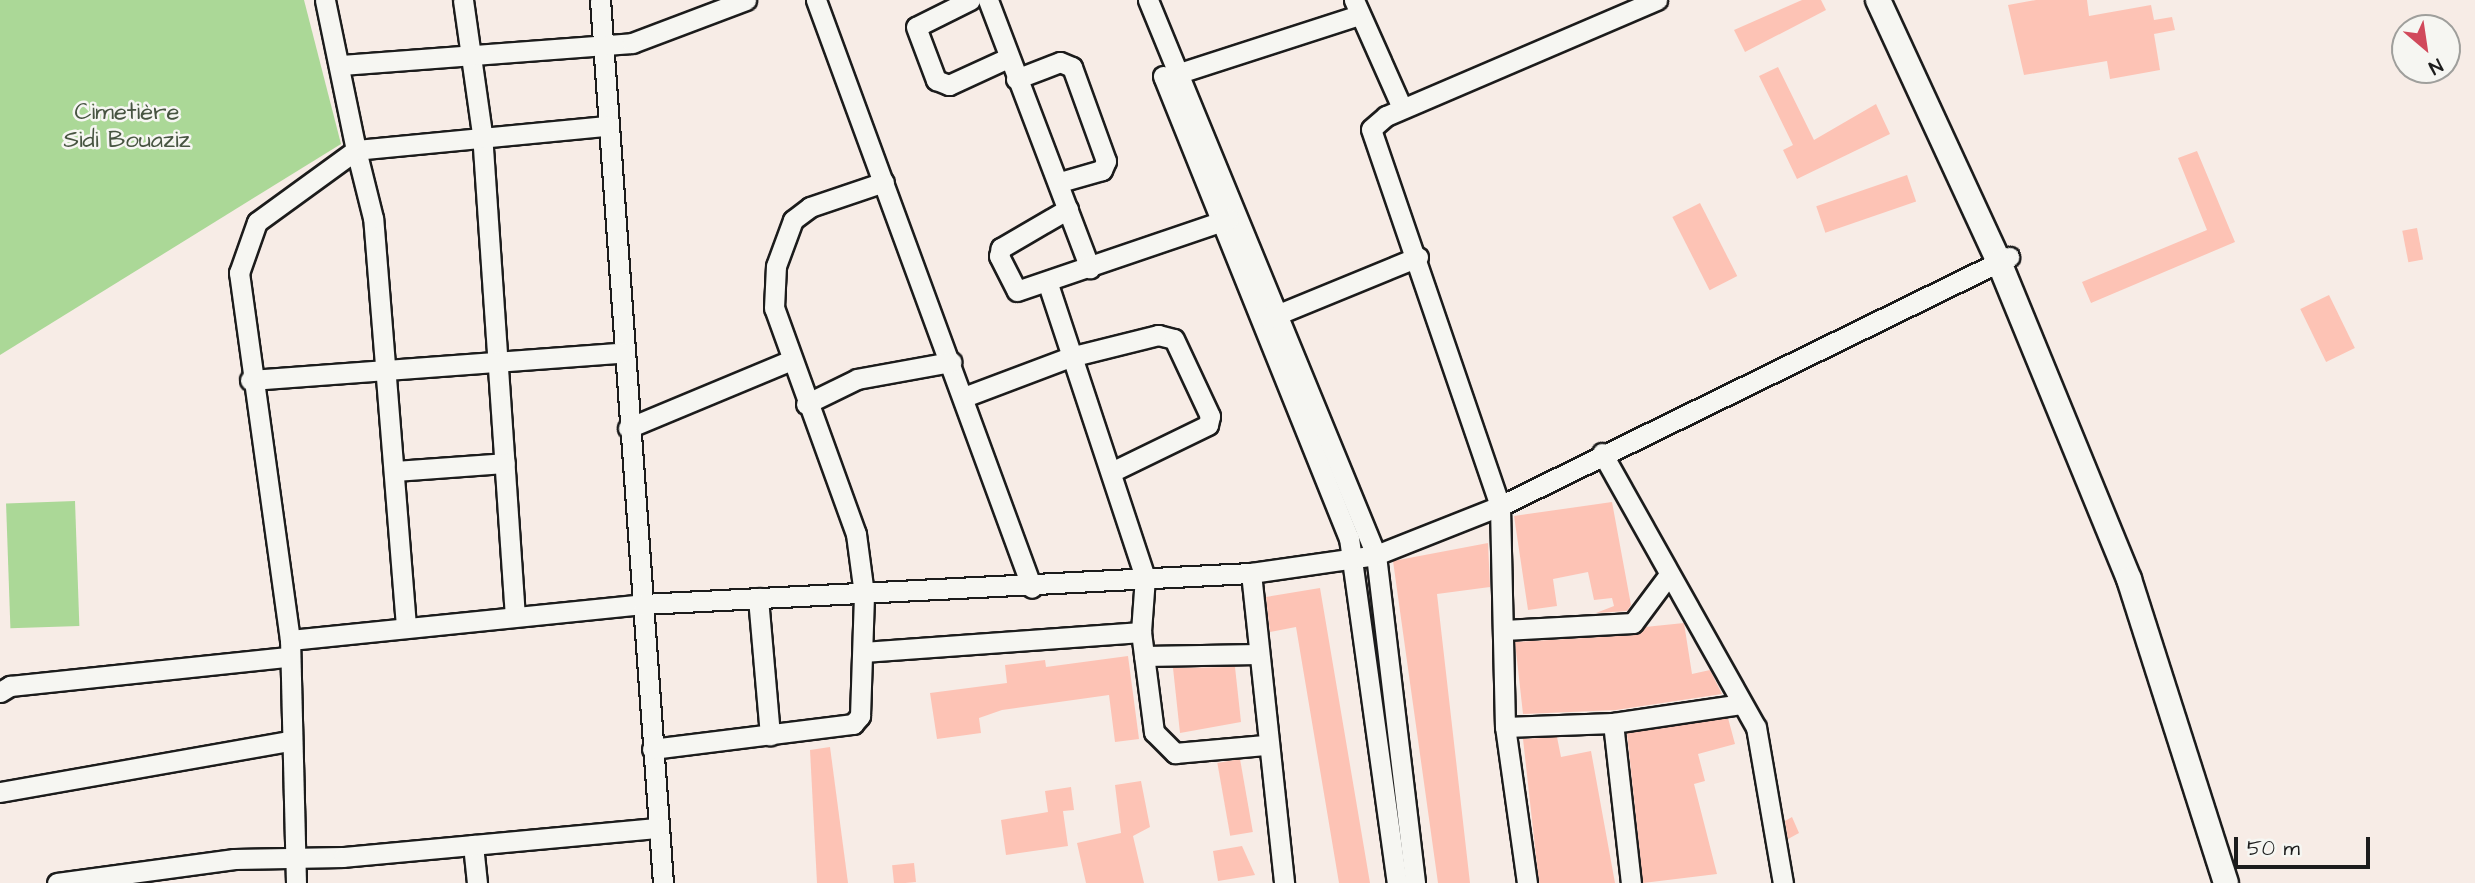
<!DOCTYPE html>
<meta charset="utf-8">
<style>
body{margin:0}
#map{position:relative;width:2475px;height:883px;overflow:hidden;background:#f7ece6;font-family:"Architects Daughter",sans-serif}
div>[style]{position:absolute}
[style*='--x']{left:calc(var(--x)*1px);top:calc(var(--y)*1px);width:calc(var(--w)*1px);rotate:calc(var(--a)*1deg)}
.green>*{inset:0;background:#abd897;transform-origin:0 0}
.building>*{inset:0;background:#fdc3b5;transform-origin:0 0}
.roads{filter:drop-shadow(2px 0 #1c1c1c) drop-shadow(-2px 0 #1c1c1c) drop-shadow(0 2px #1c1c1c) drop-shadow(0 -2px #1c1c1c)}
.minor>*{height:19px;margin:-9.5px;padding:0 9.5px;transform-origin:9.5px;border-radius:9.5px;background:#f6f6f2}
.major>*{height:24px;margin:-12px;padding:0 12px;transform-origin:12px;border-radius:12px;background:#f6f6f2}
span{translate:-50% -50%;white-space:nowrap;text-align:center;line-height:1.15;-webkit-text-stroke:5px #f6f6f2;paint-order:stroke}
.park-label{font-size:24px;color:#475441}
.north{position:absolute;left:2391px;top:14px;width:70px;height:70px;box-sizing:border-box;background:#f6f6f2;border:2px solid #9f9f9c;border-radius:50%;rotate:151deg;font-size:19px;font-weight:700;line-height:28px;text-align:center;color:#1c1c1c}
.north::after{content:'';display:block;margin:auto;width:24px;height:32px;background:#d1495b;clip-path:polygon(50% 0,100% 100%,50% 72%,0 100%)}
.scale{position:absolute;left:2234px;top:837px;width:136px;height:32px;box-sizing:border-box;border:4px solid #1c1c1c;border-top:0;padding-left:9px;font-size:21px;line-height:24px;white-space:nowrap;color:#1c1c1c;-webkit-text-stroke:5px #f6f6f2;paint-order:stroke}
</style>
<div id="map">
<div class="green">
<i style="clip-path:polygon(0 0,304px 0,341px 144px,0 355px)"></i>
<i style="left:75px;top:501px;width:125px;height:69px;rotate:88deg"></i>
</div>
<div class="building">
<i style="clip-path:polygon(1802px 0,1821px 0,1826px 10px,1745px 52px,1734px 30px)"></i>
<i style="clip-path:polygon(2036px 0,2087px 0,2089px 16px,2151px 5px,2154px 20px,2172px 17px,2175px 30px,2154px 34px,2160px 70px,2110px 79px,2107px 61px,2024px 75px,2008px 5px)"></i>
<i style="clip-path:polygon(1778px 67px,1814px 140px,1876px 104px,1890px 134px,1797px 179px,1783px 150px,1793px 145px,1759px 76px)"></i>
<i style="clip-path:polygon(2197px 151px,2235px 242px,2091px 303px,2082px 282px,2207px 230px,2178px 158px)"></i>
<i style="left:1907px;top:175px;width:28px;height:96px;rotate:71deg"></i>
<i style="left:1700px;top:203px;width:82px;height:31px;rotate:63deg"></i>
<i style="left:2417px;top:228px;width:32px;height:15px;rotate:79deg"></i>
<i style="left:2329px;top:295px;width:59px;height:32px;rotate:64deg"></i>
<i style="clip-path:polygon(1612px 502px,1631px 605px,1627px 611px,1596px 613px,1614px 606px,1612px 598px,1594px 600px,1588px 572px,1553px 579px,1557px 606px,1528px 610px,1514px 516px)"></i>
<i style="clip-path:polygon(1488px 543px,1490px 587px,1437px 594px,1470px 883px,1438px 883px,1393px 561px)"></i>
<i style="clip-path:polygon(1320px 588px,1370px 883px,1339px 883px,1296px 627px,1270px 632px,1266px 597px)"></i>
<i style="clip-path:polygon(1684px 623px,1692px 674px,1710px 670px,1722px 694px,1616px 710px,1523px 714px,1515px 642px,1634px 635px,1645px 627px)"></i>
<i style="clip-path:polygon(1128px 656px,1139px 739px,1115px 742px,1109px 695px,1002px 710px,979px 718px,981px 733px,937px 739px,930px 693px,1007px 683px,1005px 665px,1045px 660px,1046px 667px)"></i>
<i style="clip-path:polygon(1235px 667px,1241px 722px,1180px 733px,1173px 668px)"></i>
<i style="clip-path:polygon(1728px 718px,1735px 744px,1698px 754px,1705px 781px,1694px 784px,1717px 874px,1643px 883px,1627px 733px)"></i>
<i style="clip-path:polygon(1557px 737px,1561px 757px,1591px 751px,1615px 883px,1539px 883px,1523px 739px)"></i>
<i style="clip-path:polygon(830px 747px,848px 883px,817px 883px,810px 750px)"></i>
<i style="left:1240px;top:759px;width:74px;height:23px;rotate:80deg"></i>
<i style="clip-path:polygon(1141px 781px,1150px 827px,1133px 836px,1144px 883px,1086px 883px,1077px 843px,1121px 833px,1115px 785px)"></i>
<i style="clip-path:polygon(1071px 787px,1074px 810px,1063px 811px,1068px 846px,1006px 855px,1001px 820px,1048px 812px,1045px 791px)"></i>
<i style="clip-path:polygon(1792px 817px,1799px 833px,1788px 839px,1785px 821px)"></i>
<i style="clip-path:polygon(1242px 846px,1255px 875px,1218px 881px,1213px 851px)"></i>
<i style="left:914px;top:863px;width:19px;height:22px;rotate:84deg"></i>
</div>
<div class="roads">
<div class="minor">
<i style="--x:463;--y:0;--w:134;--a:81.9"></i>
<i style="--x:482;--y:133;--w:484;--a:86.1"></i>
<i style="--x:600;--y:0;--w:885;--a:85.92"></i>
<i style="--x:816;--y:0;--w:626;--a:69.83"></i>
<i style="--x:970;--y:0;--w:60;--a:153.4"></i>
<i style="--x:916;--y:27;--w:57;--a:69.3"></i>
<i style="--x:936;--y:80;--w:14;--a:21"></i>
<i style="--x:949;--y:85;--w:65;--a:-24.6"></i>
<i style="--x:988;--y:0;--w:287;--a:69.2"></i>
<i style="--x:1148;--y:0;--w:600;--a:67.67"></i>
<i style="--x:1376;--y:555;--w:330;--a:83.2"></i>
<i style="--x:1354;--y:0;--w:118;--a:66"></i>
<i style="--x:341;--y:65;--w:292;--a:-4.3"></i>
<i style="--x:632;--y:43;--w:122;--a:-20.7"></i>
<i style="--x:1163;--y:76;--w:498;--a:68.1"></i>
<i style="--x:1349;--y:538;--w:348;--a:82.1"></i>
<i style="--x:1164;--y:78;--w:205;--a:-17.9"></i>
<i style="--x:1016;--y:79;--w:47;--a:-21.1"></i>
<i style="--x:1060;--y:62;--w:13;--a:23"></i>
<i style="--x:1072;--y:67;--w:100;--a:70.1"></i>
<i style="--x:1106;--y:161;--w:10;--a:114"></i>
<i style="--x:1102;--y:170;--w:44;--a:164.1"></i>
<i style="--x:1068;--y:209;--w:78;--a:149.8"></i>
<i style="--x:1001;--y:248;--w:8;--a:104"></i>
<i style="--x:999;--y:256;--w:39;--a:63"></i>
<i style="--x:1017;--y:291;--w:224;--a:-18.8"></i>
<i style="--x:1048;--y:284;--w:309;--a:71.7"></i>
<i style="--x:1145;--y:577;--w:55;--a:94.2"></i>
<i style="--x:1141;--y:632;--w:101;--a:82.6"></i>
<i style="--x:1154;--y:732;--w:30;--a:45"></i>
<i style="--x:1175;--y:753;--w:90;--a:-5.1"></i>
<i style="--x:1269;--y:318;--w:161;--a:-22.3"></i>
<i style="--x:250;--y:380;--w:372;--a:-4.2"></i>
<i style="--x:964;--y:397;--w:113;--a:-20.7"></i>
<i style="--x:1070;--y:357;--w:91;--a:-14"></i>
<i style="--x:1158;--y:335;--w:16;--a:14"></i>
<i style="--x:1174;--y:339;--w:85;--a:64.9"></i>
<i style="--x:1210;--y:416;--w:9;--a:103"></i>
<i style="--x:1208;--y:425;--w:108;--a:154.1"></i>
<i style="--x:806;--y:404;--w:57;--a:-26.1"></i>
<i style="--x:857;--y:379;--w:96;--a:-10.3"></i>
<i style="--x:628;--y:428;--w:174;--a:-22.6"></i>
<i style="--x:1602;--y:453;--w:314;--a:60.7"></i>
<i style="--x:1756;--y:727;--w:158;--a:80.2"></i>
<i style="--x:394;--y:471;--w:111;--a:-4.1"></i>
<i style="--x:1251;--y:573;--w:312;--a:83.9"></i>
<i style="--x:758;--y:598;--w:138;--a:85"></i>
<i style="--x:406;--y:626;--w:409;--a:-94.6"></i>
<i style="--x:373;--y:218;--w:70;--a:-104"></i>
<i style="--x:356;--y:150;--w:250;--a:-5.5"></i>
<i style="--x:1504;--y:630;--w:129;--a:-3.1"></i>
<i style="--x:1633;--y:623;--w:59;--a:-53.3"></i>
<i style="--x:290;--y:640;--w:355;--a:-5.8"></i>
<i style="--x:643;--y:604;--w:609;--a:-2.92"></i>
<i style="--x:1251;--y:573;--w:126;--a:-8.2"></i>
<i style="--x:1376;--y:555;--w:133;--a:-21.6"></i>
<i style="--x:1500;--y:506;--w:567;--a:-26.07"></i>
<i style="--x:863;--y:652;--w:279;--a:-4.1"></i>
<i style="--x:1144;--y:656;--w:114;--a:-1"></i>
<i style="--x:0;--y:692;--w:12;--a:-31"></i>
<i style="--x:10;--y:686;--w:279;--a:-6"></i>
<i style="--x:1613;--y:723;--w:161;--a:83.6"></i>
<i style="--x:1505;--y:727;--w:108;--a:-2.1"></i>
<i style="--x:1613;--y:723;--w:129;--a:-8.4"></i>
<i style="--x:652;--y:749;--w:203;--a:-7.1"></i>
<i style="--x:853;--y:724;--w:11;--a:-49"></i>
<i style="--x:860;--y:716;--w:122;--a:-88.1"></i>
<i style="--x:864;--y:594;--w:61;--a:-97.6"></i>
<i style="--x:856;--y:534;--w:240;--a:-109.9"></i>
<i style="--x:774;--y:308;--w:42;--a:-87.3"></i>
<i style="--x:776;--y:266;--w:49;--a:-69.7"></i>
<i style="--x:793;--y:220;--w:21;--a:-37"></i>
<i style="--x:810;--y:207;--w:78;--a:-18.7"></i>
<i style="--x:0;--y:792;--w:294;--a:-10"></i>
<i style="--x:473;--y:845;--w:38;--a:84"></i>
<i style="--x:57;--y:883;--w:179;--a:-7.7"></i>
<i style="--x:234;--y:859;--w:109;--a:-1.1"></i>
<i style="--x:343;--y:857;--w:316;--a:-5.3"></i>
<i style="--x:296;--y:883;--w:243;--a:-91.4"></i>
<i style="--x:290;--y:640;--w:371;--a:-97.9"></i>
<i style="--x:239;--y:273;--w:54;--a:-70.6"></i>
<i style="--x:257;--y:222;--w:122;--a:-36"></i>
<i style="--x:356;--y:150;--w:153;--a:-101.7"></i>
<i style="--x:1527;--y:883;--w:158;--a:-98"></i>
<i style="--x:1505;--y:727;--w:221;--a:-91.3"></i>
<i style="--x:1500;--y:506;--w:398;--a:-108.9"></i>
<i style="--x:1371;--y:129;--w:20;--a:-41"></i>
<i style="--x:1386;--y:116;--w:295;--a:-23.2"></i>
</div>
<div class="major">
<i style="--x:1878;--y:0;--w:289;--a:65.2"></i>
<i style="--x:1999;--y:262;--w:343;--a:67.7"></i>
<i style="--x:2129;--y:579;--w:319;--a:72.3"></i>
</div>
</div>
<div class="park-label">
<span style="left:127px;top:127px">Cimetière<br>Sidi Bouaziz</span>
</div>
<div class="north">N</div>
<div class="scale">50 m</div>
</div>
